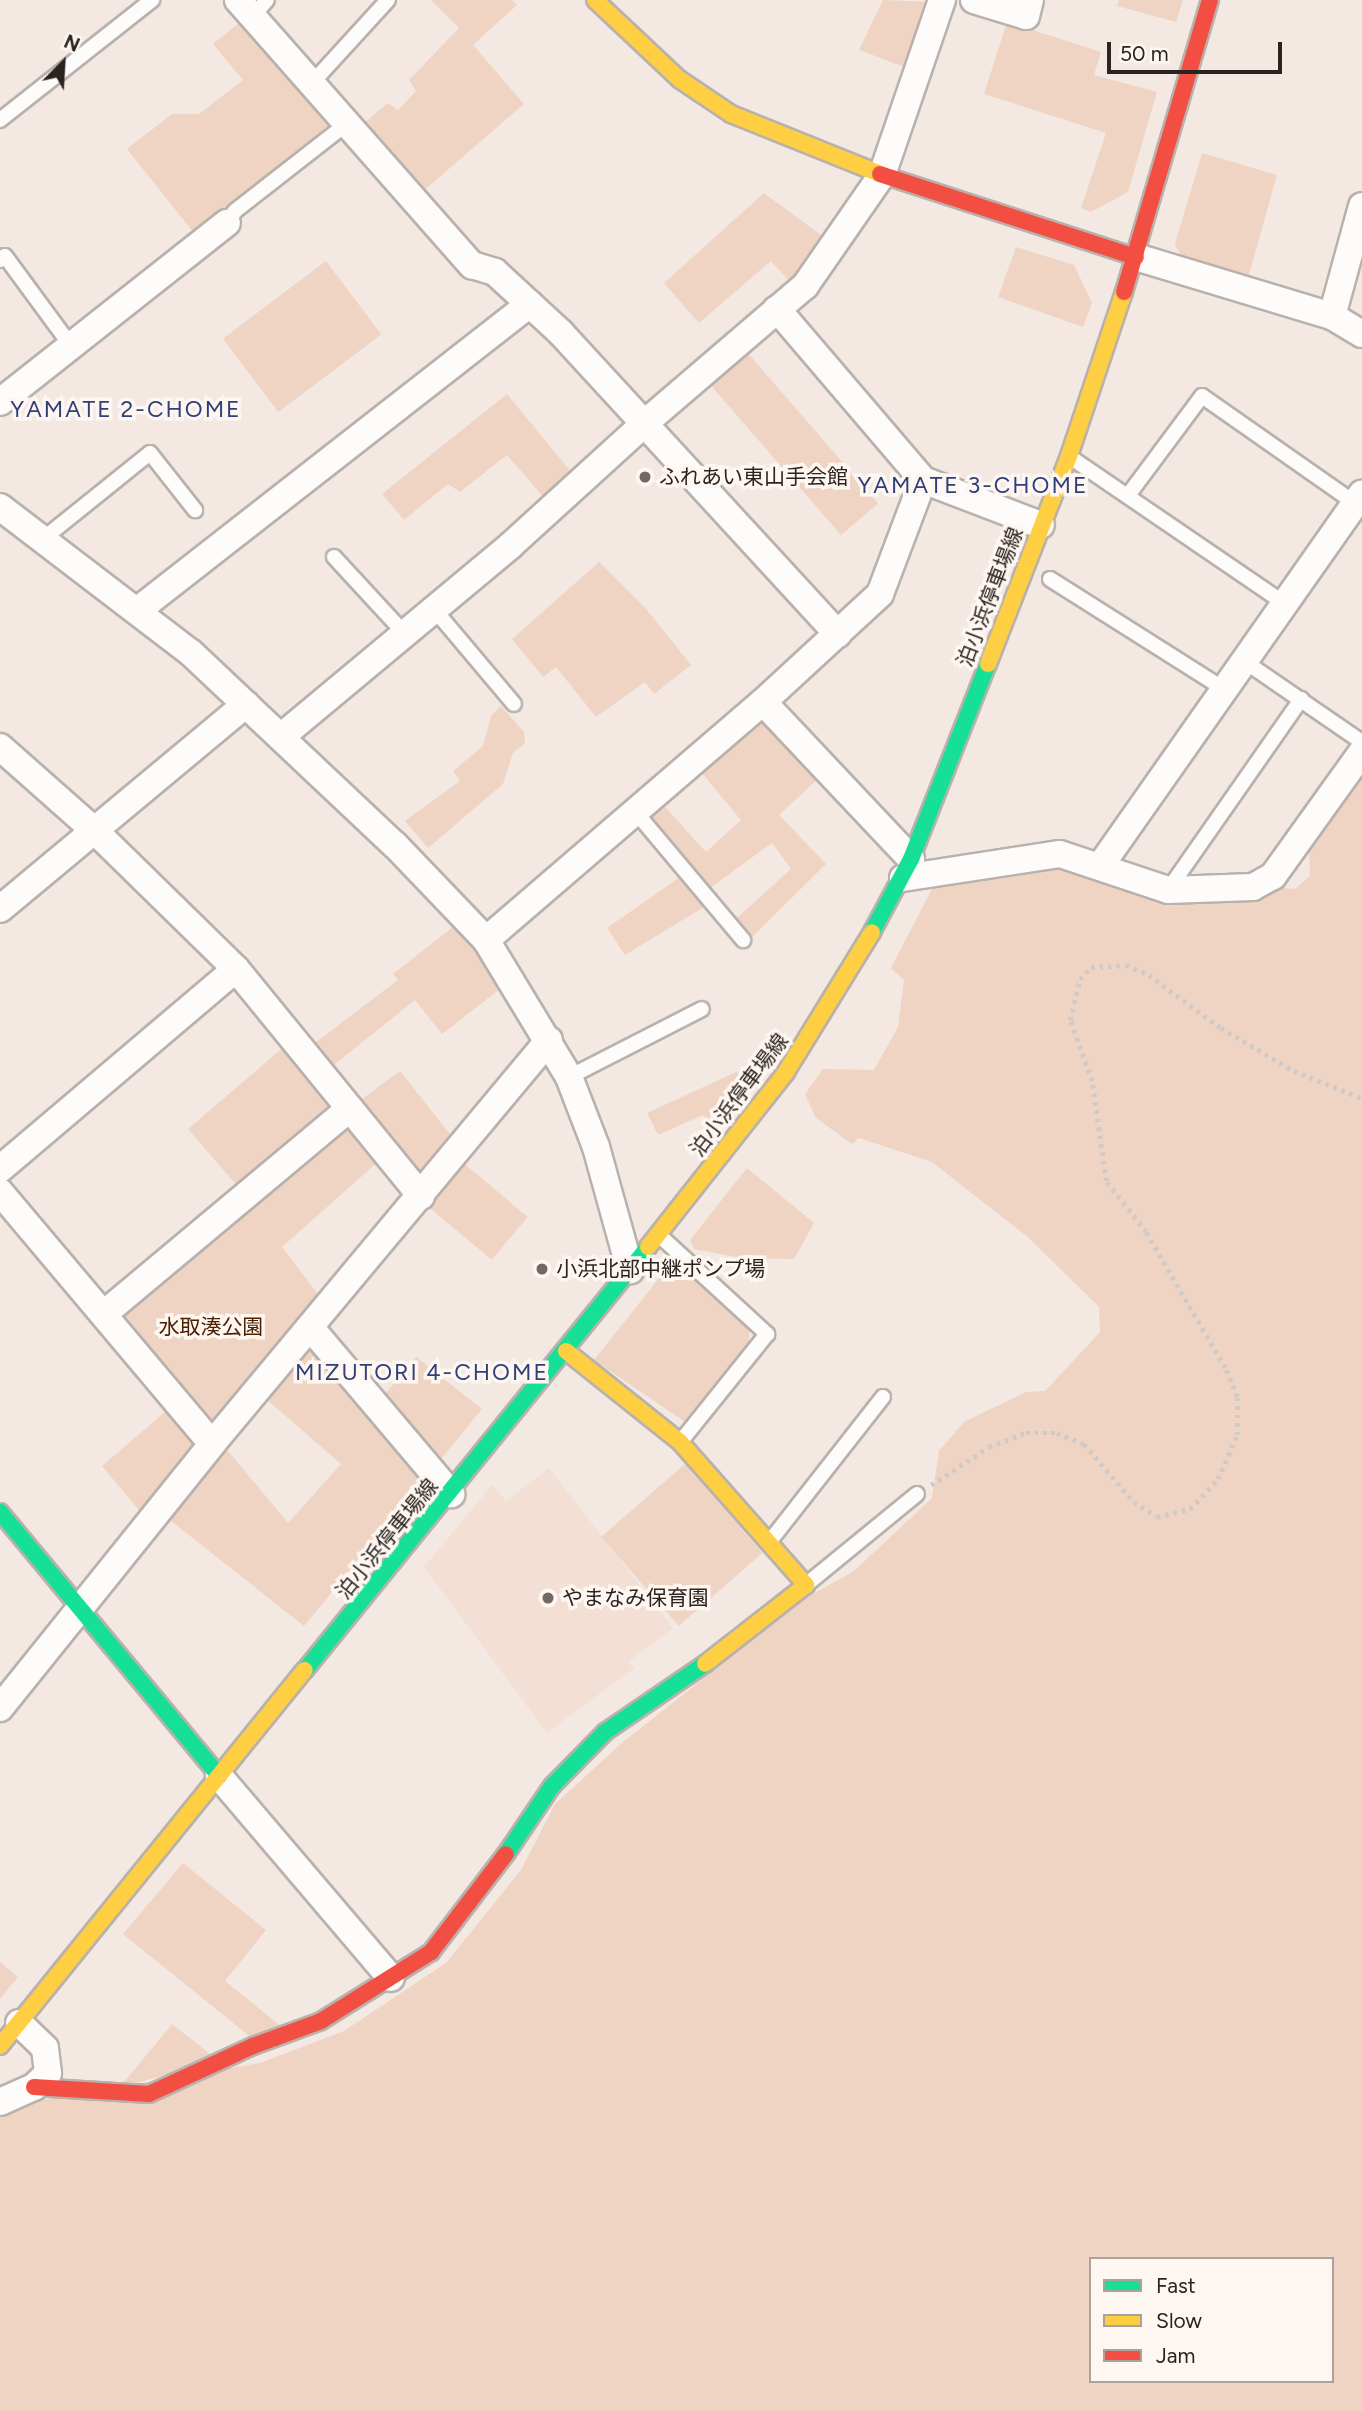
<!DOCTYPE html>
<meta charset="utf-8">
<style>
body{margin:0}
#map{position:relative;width:1362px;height:2411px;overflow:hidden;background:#f3e8e2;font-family:Figtree,"Noto Sans JP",sans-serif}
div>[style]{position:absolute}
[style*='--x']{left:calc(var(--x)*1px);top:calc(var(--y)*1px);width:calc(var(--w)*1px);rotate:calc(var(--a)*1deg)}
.built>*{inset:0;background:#f3dfd4}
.green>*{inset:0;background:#efd4c4;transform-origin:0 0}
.path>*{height:4.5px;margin-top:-2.25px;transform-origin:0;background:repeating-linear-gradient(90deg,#cfcac8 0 3.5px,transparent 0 8.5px)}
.roads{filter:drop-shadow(2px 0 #b9b1ac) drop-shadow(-2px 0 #b9b1ac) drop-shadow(0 2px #b9b1ac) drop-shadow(0 -2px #b9b1ac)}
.lane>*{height:14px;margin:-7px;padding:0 7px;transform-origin:7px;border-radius:7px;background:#fdfcfb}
.street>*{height:26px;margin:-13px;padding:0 13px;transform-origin:13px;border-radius:13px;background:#fdfcfb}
.fast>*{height:16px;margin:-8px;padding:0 8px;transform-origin:8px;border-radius:8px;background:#16e098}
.slow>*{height:16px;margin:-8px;padding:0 8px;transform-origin:8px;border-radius:8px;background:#ffcf43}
.jam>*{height:16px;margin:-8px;padding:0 8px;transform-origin:8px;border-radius:8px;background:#f24e42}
.dots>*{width:19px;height:19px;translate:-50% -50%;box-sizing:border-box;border:4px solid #fef6f1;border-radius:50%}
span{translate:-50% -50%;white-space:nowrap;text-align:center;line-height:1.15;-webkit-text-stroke:7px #fef6f1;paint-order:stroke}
.poi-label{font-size:21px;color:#2b231f}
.left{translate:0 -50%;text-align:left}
.street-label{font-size:21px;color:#2b231f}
.park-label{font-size:21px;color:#4b1e00}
.neighbourhood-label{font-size:23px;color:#2f3f79;letter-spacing:2px}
.legend{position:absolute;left:1089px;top:2257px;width:245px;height:126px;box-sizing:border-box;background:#fef6f1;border:2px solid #aaa29d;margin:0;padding:9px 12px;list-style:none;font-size:21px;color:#2b231f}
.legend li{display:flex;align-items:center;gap:14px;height:35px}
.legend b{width:35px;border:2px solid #aaa29d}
.north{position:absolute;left:28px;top:28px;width:70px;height:70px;-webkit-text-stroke:5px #fef6f1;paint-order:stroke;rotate:24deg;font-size:19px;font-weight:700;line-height:28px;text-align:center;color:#2b231f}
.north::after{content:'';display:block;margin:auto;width:24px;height:32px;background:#2b231f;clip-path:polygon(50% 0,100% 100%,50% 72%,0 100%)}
.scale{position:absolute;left:1107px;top:42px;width:175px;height:32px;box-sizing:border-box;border:4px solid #2b231f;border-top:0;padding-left:9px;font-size:21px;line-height:24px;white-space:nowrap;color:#2b231f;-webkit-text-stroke:5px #fef6f1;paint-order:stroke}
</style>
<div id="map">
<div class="built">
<i style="clip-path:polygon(549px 1468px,673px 1628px,629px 1661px,634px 1668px,547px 1733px,424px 1567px,492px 1485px,506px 1501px)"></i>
</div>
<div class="green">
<i style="clip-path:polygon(431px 0,512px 0,517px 5px,473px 45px,524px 104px,422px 192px,363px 124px,388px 103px,398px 110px,416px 91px,409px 80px,459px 28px)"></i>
<i style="clip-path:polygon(883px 0,929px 2px,907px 68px,859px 50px)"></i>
<i style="clip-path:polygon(1119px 0,1183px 0,1176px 22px,1117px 6px)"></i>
<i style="clip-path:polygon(244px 19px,342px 124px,197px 237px,127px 149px,172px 114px,199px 114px,243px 80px,213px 44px)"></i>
<i style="clip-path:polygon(1007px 22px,1101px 52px,1094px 75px,1157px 92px,1128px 192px,1091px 212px,1081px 208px,1106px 133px,984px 94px)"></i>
<i style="clip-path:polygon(1202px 153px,1277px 175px,1248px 278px,1181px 256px,1175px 244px)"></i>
<i style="clip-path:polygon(764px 193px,825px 238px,791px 283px,771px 261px,699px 323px,664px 283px)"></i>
<i style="clip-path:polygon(1016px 247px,1074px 265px,1092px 303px,1083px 327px,998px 297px)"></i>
<i style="left:326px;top:261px;width:92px;height:129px;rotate:53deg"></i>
<i style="left:745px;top:350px;width:203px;height:49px;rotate:49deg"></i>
<i style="clip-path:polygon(507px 394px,576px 478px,549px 503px,507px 455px,460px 492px,448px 484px,404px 520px,382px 494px)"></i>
<i style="clip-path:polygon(599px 562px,647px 610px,691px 665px,654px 694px,645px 682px,596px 717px,556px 667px,543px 677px,512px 639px)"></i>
<i style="clip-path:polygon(501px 706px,524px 732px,525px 743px,513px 753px,503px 784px,428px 848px,405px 821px,460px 781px,453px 771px,483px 746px,491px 716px)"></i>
<i style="clip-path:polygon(763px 718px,819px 778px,779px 815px,826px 864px,752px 937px,736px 919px,791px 869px,772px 843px,710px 888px,650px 818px,658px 799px,706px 852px,741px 820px,696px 766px)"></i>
<i style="clip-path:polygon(evenodd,1362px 770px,1362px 2411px,0 2411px,0 2115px,17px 2104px,260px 2063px,344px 2031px,446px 1963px,521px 1870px,555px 1804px,623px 1742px,806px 1598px,854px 1571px,932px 1498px,939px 1451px,964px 1422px,1026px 1392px,1045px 1391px,1100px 1332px,1099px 1307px,1029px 1238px,932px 1162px,859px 1138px,852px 1144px,816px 1118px,805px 1094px,823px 1069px,874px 1070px,898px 1027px,904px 980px,891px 968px,935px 883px,1053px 864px,1097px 873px,1295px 889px,1310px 876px,1309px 846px,1362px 770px,1091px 2259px,1332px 2259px,1332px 2381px,1091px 2381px,1091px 2259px)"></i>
<i style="clip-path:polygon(680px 877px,704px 907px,625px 955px,607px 928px)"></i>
<i style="clip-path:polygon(458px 923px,505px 985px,442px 1034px,415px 1000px,330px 1068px,311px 1046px,398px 980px,393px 974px)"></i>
<i style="clip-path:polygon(286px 1045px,334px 1103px,331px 1110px,239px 1188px,188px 1129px)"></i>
<i style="clip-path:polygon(758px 1062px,709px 1126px,703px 1115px,658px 1135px,647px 1113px)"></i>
<i style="clip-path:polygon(400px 1071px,453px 1138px,431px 1173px,414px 1172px,358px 1102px)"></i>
<i style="clip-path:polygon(345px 1126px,356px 1130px,380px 1160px,282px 1247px,321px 1298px,219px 1420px,201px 1422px,119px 1316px)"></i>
<i style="left:461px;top:1161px;width:87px;height:56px;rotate:40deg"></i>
<i style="clip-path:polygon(747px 1168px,814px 1223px,794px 1259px,741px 1258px,694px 1249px,690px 1240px)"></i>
<i style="clip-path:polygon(682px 1269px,749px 1329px,749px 1346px,688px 1424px,594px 1360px,664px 1272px)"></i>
<i style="clip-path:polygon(316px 1348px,426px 1479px,304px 1626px,166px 1517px,224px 1446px,288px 1523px,341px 1464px,264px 1397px,303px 1350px)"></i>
<i style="clip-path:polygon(416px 1357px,482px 1409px,437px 1464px,382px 1398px)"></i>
<i style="clip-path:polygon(173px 1405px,198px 1441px,143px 1515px,102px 1466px)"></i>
<i style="left:685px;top:1464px;width:118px;height:111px;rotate:49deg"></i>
<i style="clip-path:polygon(183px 1863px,266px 1930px,225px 1981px,287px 2031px,258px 2043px,123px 1934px)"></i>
<i style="clip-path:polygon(0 1962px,18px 1977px,0 1999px)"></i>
<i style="clip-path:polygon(172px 2024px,219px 2061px,120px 2087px)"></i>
</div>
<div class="path">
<i style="--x:931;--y:1485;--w:69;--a:-33.2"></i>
<i style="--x:989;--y:1447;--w:40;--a:-21"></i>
<i style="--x:1026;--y:1433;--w:31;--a:0"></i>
<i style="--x:1057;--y:1433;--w:29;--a:22"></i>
<i style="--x:1084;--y:1444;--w:77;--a:49.2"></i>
<i style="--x:1134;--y:1502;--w:27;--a:33"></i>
<i style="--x:1157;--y:1517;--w:34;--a:-14"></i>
<i style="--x:1190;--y:1509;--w:41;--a:-47"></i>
<i style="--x:1218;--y:1479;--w:48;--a:-66.6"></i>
<i style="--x:1237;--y:1435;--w:38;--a:-90"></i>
<i style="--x:1237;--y:1397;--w:31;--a:-112"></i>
<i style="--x:1225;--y:1368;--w:157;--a:-120.2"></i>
<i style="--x:1146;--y:1232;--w:65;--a:-128.1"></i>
<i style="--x:1106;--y:1181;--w:101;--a:-98"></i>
<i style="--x:1092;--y:1081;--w:65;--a:-109.8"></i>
<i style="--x:1070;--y:1020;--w:42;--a:-76.3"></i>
<i style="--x:1080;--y:979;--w:16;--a:-47"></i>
<i style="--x:1091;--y:967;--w:35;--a:-3"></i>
<i style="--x:1126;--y:965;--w:25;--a:23"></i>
<i style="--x:1149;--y:975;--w:89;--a:36.4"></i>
<i style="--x:1221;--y:1028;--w:85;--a:30.5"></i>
<i style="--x:1294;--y:1071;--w:73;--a:21.7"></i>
</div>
<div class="roads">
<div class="lane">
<i style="--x:253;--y:16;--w:21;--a:-49"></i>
<i style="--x:313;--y:82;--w:111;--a:-47.6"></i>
<i style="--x:0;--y:120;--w:194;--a:-38.3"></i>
<i style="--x:227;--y:223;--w:14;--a:-56"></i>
<i style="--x:235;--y:211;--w:145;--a:-38"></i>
<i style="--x:0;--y:260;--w:6;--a:-39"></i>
<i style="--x:5;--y:256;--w:112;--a:53.7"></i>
<i style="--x:1070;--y:457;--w:259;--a:34.3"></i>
<i style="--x:1129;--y:494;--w:122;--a:-53.3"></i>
<i style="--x:1202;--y:396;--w:187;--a:35"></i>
<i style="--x:43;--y:539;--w:137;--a:-38.8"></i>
<i style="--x:150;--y:453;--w:73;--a:51.7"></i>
<i style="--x:334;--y:557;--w:105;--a:47.3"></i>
<i style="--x:1050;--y:579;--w:206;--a:32.3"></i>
<i style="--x:434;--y:609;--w:124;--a:49.9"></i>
<i style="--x:1244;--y:661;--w:143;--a:34.5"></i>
<i style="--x:634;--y:810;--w:170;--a:50"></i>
<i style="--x:1168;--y:890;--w:233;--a:-55.1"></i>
<i style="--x:569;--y:1077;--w:149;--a:-27.1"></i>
<i style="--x:659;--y:1235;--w:147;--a:42.5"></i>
<i style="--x:767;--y:1334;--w:137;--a:128.8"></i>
<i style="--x:770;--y:1541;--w:183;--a:-51.9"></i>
<i style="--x:807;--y:1584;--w:142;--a:-39.3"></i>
</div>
<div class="street">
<i style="--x:238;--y:0;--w:354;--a:48.6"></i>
<i style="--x:472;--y:265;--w:24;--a:17"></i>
<i style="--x:495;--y:272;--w:90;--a:42.7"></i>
<i style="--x:561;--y:333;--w:409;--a:47.4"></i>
<i style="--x:974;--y:0;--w:54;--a:17.1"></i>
<i style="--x:1026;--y:16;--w:16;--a:-76"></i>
<i style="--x:1136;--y:257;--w:205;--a:16.8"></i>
<i style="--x:1332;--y:316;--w:35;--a:31"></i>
<i style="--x:1332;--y:316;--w:114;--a:-74.7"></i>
<i style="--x:0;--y:402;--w:289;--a:-38.3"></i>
<i style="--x:923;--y:480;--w:126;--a:20.9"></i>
<i style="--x:0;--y:507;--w:240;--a:37.4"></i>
<i style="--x:191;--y:653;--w:280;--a:43.3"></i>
<i style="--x:395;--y:845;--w:132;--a:46.2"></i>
<i style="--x:486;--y:940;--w:160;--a:58.8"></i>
<i style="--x:569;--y:1077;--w:75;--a:68.9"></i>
<i style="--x:596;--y:1147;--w:128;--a:74.5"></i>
<i style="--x:138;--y:610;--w:497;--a:-38"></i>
<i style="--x:763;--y:702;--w:216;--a:46.7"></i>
<i style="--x:282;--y:736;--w:298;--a:-39.8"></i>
<i style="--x:511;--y:545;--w:181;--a:-42.3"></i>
<i style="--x:645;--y:423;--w:211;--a:-40.6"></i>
<i style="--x:805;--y:286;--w:135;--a:-55.3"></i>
<i style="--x:882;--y:175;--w:185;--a:-71.1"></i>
<i style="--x:0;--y:747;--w:127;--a:41.5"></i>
<i style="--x:95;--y:831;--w:197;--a:44.4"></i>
<i style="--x:236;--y:969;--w:293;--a:50.8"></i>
<i style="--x:1101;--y:865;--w:454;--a:-54.9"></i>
<i style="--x:903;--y:878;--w:159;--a:-8.7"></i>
<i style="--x:1060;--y:854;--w:114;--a:18.4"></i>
<i style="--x:1168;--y:890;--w:85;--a:-2"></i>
<i style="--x:1253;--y:887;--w:23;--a:-29"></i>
<i style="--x:1273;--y:876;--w:153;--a:-54.3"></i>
<i style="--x:0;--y:909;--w:320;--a:-39.8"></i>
<i style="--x:486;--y:940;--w:365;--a:-40.7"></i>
<i style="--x:763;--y:702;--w:159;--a:-42.7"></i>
<i style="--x:880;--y:594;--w:122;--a:-69.3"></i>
<i style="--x:923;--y:480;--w:225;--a:-130.5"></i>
<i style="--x:0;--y:1169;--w:309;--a:-40.3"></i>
<i style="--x:0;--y:1192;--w:329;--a:49.9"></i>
<i style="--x:105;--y:1313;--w:319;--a:-39.9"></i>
<i style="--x:310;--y:1327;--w:219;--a:49.8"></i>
<i style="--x:0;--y:1708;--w:339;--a:-51.2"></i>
<i style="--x:212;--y:1444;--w:526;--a:-50.17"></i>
<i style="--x:219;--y:1776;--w:265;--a:49.6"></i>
<i style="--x:0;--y:2102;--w:37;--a:-24"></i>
<i style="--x:34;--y:2087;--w:20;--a:-45"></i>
<i style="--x:48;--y:2073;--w:25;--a:-97"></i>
<i style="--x:45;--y:2048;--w:36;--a:-136"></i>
</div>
<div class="fast">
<i style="--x:872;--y:932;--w:83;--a:-61.9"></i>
<i style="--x:911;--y:859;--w:210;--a:-68.5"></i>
<i style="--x:0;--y:1512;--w:343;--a:50.3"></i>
<i style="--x:305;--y:1670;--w:545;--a:-50.96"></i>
<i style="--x:506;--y:1854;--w:82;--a:-55.9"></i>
<i style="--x:552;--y:1786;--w:76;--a:-45.5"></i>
<i style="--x:605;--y:1732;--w:121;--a:-34.2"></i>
</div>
<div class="slow">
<i style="--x:595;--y:0;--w:115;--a:43.2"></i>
<i style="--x:679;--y:79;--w:63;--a:33.9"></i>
<i style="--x:731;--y:114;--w:161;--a:21.9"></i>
<i style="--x:988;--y:664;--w:223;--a:-68.7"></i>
<i style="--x:1069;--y:456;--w:173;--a:-71.5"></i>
<i style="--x:648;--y:1247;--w:223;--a:-51.7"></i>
<i style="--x:786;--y:1072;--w:164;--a:-58.4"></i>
<i style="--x:566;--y:1351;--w:146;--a:38.6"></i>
<i style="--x:680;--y:1442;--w:191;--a:48.6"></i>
<i style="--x:806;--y:1585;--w:128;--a:142"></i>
<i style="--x:0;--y:2046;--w:484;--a:-51"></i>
</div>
<div class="jam">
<i style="--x:880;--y:174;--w:269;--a:18"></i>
<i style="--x:1124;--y:292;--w:304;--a:-73.6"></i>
<i style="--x:34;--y:2087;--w:115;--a:3.5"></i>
<i style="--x:149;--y:2094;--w:115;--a:-24.8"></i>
<i style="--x:253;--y:2046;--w:72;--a:-20.2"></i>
<i style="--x:321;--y:2021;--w:130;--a:-32.1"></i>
<i style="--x:431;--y:1952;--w:123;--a:-52.6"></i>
</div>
</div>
<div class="dots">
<i style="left:645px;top:477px;background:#716863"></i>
<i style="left:542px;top:1269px;background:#716863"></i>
<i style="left:548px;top:1598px;background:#716863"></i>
</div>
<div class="poi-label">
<span class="left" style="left:659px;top:477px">ふれあい東山手会館</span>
<span class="left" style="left:556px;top:1269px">小浜北部中継ポンプ場</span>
<span class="left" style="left:562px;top:1598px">やまなみ保育園</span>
</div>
<div class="street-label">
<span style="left:990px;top:597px;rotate:-69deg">泊小浜停車場線</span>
<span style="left:739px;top:1095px;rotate:-53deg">泊小浜停車場線</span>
<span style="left:387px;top:1539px;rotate:-51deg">泊小浜停車場線</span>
</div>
<div class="park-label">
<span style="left:211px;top:1327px">水取湊公園</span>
</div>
<div class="neighbourhood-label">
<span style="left:126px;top:409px">YAMATE 2-CHOME</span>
<span style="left:973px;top:485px">YAMATE 3-CHOME</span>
<span style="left:422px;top:1372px">MIZUTORI 4-CHOME</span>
</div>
<ul class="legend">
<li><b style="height:9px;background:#16e098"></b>Fast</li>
<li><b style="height:9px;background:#ffcf43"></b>Slow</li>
<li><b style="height:9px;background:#f24e42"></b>Jam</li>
</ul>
<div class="north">N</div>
<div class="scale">50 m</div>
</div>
